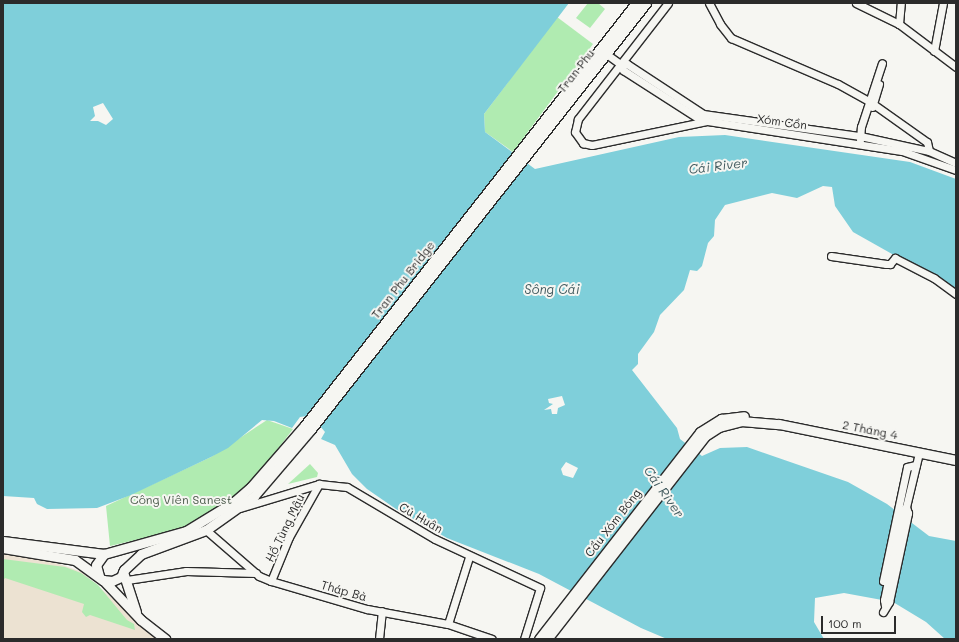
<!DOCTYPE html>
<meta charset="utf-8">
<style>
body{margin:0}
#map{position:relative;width:959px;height:642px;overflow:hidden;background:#f6f6f2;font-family:Mali,sans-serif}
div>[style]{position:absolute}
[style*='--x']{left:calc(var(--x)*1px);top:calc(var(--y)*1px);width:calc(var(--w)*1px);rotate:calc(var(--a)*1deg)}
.built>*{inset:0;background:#ece2d2}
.green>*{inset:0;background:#b0ebb1}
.water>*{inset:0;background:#7fcfda}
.roads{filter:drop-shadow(1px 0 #2b2b2b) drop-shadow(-1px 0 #2b2b2b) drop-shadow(0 1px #2b2b2b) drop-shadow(0 -1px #2b2b2b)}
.minor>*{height:7px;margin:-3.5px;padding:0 3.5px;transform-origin:3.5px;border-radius:3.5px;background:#f6f6f2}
.major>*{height:9px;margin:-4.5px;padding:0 4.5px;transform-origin:4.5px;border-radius:4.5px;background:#f6f6f2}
span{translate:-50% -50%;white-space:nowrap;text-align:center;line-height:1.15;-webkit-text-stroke:4px #f6f6f2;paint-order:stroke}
.street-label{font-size:12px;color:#2b2b2b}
.park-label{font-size:12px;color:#4c5b4c}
.water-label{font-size:13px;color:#445c60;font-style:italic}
.frame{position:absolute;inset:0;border:4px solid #2b2b2b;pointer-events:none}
.scale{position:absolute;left:821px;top:616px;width:75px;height:18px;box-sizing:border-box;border:2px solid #2b2b2b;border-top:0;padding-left:5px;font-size:12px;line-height:14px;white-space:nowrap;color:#2b2b2b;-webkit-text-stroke:3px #f6f6f2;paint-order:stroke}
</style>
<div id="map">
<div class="built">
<i style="clip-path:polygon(3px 553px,51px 561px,82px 572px,159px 639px,3px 639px)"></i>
</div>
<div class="green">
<i style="clip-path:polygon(588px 3px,598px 3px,605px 9px,590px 28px,576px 18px)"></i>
<i style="clip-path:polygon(557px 17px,593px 44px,513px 152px,485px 132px,484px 114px)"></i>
<i style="clip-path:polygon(267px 420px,293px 429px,261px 471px,233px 498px,182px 529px,110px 546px,106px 506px,211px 457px)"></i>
<i style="clip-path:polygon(310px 464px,318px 473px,317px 477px,288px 484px)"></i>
<i style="clip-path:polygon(3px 559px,65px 567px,81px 573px,98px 585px,127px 620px,134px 624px,135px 630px,90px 615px,86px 617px,82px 612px,84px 604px,5px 578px,3px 581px)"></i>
</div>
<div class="water">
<i style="clip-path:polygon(evenodd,3px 3px,569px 3px,484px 114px,485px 132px,535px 169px,679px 137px,725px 135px,910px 162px,956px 179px,956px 290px,853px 232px,835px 206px,832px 187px,823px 186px,797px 198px,772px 193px,725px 205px,715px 220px,714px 236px,708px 243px,702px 266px,697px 271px,690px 270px,684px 290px,660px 315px,654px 332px,638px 354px,638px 364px,632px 370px,677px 428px,680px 439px,702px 456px,720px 448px,747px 447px,848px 482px,887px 504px,929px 536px,956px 541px,956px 639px,945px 639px,926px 622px,893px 602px,844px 593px,815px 598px,814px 622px,824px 639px,667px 639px,641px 628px,539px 574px,447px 538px,396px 509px,367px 489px,352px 474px,335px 445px,321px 439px,325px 432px,315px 420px,307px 416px,300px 417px,292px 428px,274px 421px,262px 420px,228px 448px,211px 457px,131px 495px,97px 508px,47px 509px,37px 504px,34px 498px,3px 496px,3px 3px,103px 103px,113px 119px,106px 125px,98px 121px,90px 121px,95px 116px,93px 107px,103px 103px,3px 3px,562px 396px,565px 405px,558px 408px,557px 414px,552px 414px,551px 409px,544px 410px,553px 404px,549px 403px,548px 399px,562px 396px,3px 3px,566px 462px,578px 468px,573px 478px,563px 475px,561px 469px,566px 462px)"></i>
</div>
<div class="roads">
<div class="minor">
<i style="--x:668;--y:3;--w:147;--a:127.8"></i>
<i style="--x:578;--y:119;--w:13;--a:103"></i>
<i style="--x:575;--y:132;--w:14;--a:54"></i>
<i style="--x:583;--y:143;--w:9;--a:13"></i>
<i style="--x:592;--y:145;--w:117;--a:-11.8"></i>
<i style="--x:709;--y:3;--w:24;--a:62"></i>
<i style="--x:720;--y:24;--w:18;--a:52"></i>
<i style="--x:731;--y:38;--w:116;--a:23.3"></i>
<i style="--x:838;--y:84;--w:35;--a:29"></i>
<i style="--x:869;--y:101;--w:71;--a:35.3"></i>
<i style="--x:927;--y:142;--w:9;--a:77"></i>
<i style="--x:856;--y:3;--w:48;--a:26"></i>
<i style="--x:899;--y:24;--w:71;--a:37"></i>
<i style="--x:899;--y:24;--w:21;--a:-85"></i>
<i style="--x:934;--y:51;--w:49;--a:-79.4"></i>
<i style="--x:605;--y:53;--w:19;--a:36"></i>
<i style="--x:620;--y:64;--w:7;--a:63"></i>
<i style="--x:623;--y:70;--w:93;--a:32.7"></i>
<i style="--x:701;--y:120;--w:203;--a:8.8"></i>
<i style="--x:902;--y:151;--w:57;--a:19.4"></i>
<i style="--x:620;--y:64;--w:7;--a:0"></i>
<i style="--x:627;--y:64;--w:91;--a:33.3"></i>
<i style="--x:703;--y:114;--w:159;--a:8"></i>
<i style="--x:860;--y:136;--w:71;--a:12.3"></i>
<i style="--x:929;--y:151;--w:30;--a:24"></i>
<i style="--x:872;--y:107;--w:24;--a:-73"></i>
<i style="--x:860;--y:140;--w:13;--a:-86"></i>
<i style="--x:861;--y:127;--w:67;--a:-71.8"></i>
<i style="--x:831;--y:256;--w:56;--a:8.3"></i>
<i style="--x:886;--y:264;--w:4;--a:0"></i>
<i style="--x:890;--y:264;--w:8;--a:-50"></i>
<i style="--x:895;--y:258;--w:44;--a:27.1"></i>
<i style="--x:934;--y:278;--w:27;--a:36"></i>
<i style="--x:240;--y:508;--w:83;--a:-16.9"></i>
<i style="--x:319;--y:484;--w:28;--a:6"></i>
<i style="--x:347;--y:487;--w:102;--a:30.6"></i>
<i style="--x:435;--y:539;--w:116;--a:25"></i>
<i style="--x:540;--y:588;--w:53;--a:107.4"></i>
<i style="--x:206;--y:530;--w:70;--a:41"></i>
<i style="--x:259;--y:576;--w:13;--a:23"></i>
<i style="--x:271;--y:581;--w:100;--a:16.3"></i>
<i style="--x:367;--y:609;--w:82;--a:10.5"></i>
<i style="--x:448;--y:624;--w:46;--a:18.8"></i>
<i style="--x:127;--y:580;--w:60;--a:-8.7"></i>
<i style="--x:186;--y:571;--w:70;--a:1.6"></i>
<i style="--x:271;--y:581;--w:48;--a:-67.8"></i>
<i style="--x:289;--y:537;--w:61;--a:-60.5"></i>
<i style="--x:883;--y:581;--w:116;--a:-78.1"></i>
<i style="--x:907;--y:467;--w:9;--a:-13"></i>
<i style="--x:885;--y:606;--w:6;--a:-99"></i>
<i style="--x:884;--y:600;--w:92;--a:-78.1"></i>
<i style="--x:903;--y:510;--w:4;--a:-45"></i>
<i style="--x:906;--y:507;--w:56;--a:-76.5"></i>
<i style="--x:883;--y:612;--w:12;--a:-59"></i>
<i style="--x:889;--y:602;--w:91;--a:-77.9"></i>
<i style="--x:908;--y:513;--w:6;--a:-108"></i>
<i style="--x:448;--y:624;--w:70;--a:-72.6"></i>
<i style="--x:379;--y:639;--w:28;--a:-84"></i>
</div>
<div class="major">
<i style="--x:3;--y:541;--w:102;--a:7.3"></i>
<i style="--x:104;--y:554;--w:85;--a:-15.7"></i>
<i style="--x:186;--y:531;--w:57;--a:-31.5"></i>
<i style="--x:235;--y:501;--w:21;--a:-41"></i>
<i style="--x:251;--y:487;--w:82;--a:-48.9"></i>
<i style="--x:305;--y:425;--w:536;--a:-51.89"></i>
<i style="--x:3;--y:548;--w:73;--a:9.5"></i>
<i style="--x:75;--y:560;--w:34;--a:36"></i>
<i style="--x:103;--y:580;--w:9;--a:6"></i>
<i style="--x:112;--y:581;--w:10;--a:-24"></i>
<i style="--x:121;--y:577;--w:8;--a:-67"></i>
<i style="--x:124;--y:570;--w:23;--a:-43"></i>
<i style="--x:141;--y:554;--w:69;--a:-20.3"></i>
<i style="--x:206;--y:530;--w:59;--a:-35.3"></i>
<i style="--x:254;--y:496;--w:88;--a:-49.6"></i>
<i style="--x:311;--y:429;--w:542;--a:-51.82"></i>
<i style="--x:123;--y:572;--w:42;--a:72"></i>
<i style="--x:99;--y:576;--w:11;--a:-105"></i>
<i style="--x:96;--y:565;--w:14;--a:-54"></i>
<i style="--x:103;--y:580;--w:55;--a:46.5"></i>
<i style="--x:141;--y:620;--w:31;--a:38"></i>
<i style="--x:539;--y:639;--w:262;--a:-52.1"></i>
<i style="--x:700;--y:432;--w:25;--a:-32"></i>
<i style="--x:721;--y:419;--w:23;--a:-7"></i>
<i style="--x:547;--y:639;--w:257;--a:-52.1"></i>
<i style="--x:705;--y:436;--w:17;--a:-33"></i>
<i style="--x:719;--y:427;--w:23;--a:-15"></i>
<i style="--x:741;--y:421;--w:38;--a:5"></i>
<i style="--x:779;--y:424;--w:181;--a:11.5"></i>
</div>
</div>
<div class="street-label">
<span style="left:576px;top:71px;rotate:-52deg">Tran Phu</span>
<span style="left:782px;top:122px;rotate:8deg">Xóm Cồn</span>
<span style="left:403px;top:280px;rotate:-52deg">Tran Phu Bridge</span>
<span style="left:870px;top:430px;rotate:11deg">2 Tháng 4</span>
<span style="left:421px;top:518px;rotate:30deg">Cù Huân</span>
<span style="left:613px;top:523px;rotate:-52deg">Cầu Xóm Bóng</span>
<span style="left:285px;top:528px;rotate:-64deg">Hồ Tùng Mậu</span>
<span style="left:344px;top:591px;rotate:16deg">Tháp Bà</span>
</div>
<div class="park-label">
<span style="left:181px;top:500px">Công Viên Sanest</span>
</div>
<div class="water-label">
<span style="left:718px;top:166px;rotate:-7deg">Cái River</span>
<span style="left:552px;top:289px">Sông Cái</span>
<span style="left:664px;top:492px;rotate:55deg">Cái River</span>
</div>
<div class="frame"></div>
<div class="scale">100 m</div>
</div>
